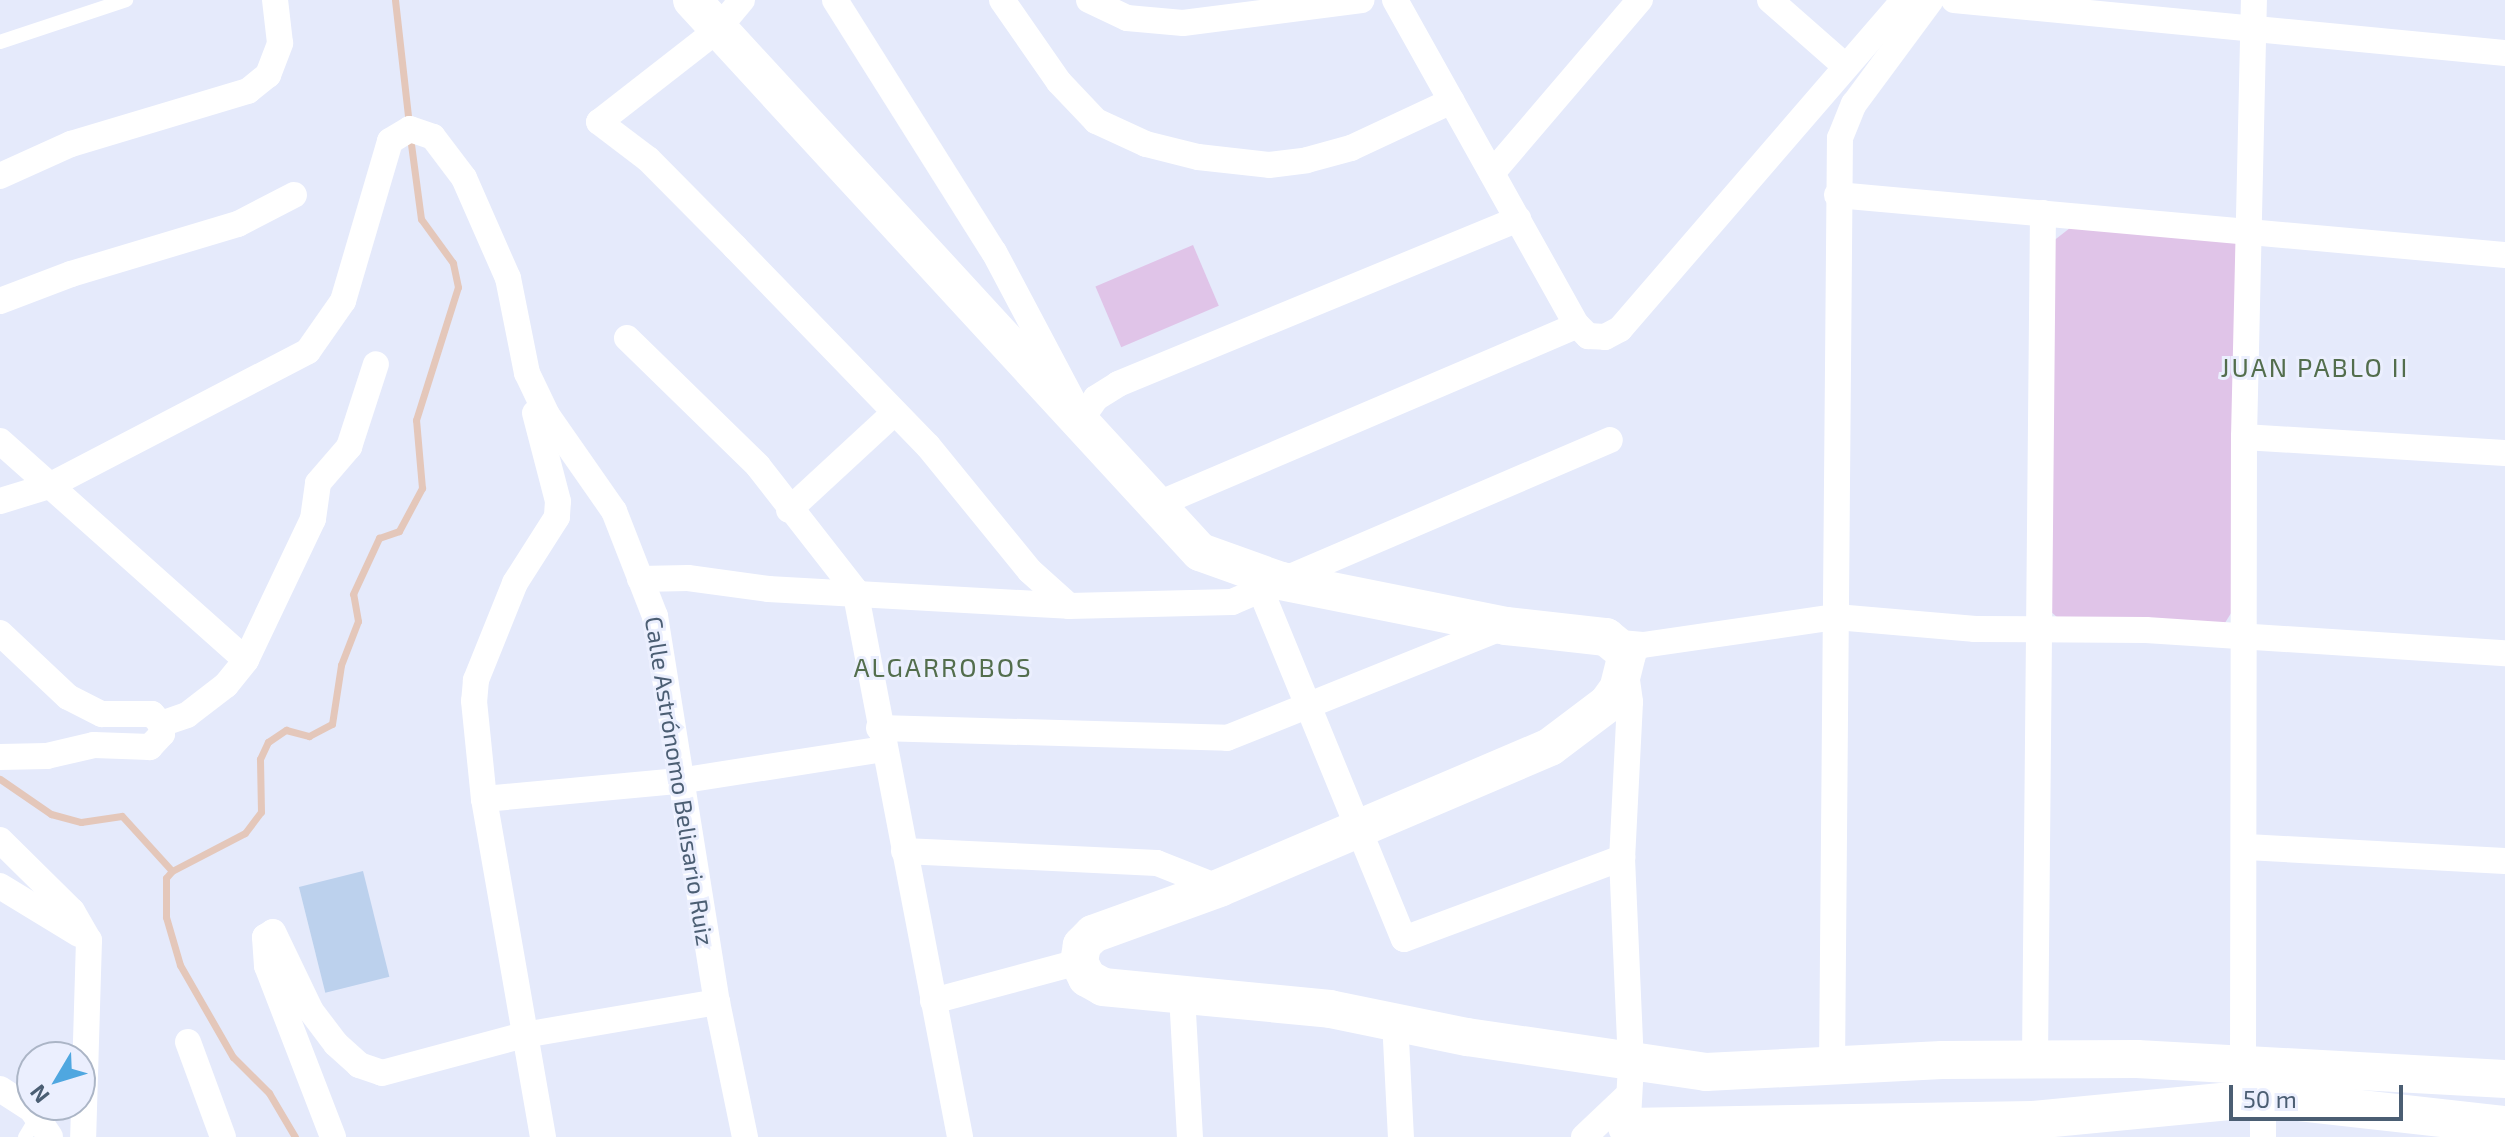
<!DOCTYPE html>
<meta charset="utf-8">
<style>
body{margin:0}
#map{position:relative;width:2505px;height:1137px;overflow:hidden;background:#e5eafb;font-family:"Exo 2",sans-serif}
div>[style]{position:absolute}
[style*='--x']{left:calc(var(--x)*1px);top:calc(var(--y)*1px);width:calc(var(--w)*1px);rotate:calc(var(--a)*1deg)}
.green>*{inset:0;background:#e0c4e8;transform-origin:0 0}
.stream>*{height:7px;margin:-3.5px;padding:0 3.5px;transform-origin:3.5px;border-radius:3.5px;background:#e4c7ba}
.building>*{inset:0;background:#bcd1ed;transform-origin:0 0}
.lane>*{height:14px;margin:-7px;padding:0 7px;transform-origin:7px;border-radius:7px;background:#fff}
.street>*{height:26px;margin:-13px;padding:0 13px;transform-origin:13px;border-radius:13px;background:#fff}
.secondary>*{height:38px;margin:-19px;padding:0 19px;transform-origin:19px;border-radius:19px;background:#fff}
span{translate:-50% -50%;white-space:nowrap;text-align:center;line-height:1.15;-webkit-text-stroke:6px #ebeffe;paint-order:stroke}
.street-label{font-size:24px;color:#4b5e73}
.neighbourhood-label{font-size:26px;color:#536e4d;letter-spacing:2px}
.north{position:absolute;left:16px;top:1041px;width:80px;height:80px;box-sizing:border-box;background:#ebeffe;border:2px solid #abb5c6;border-radius:50%;rotate:232deg;font-size:22px;font-weight:700;line-height:32px;text-align:center;color:#4b5e73}
.north::after{content:'';display:block;margin:auto;width:28px;height:36px;background:#4fa7e0;clip-path:polygon(50% 0,100% 100%,50% 72%,0 100%)}
.scale{position:absolute;left:2229px;top:1085px;width:174px;height:36px;box-sizing:border-box;border:4px solid #4b5e73;border-top:0;padding-left:10px;font-size:24px;line-height:28px;white-space:nowrap;color:#4b5e73;-webkit-text-stroke:6px #ebeffe;paint-order:stroke}
</style>
<div id="map">
<div class="green">
<i style="clip-path:polygon(2070px 228px,2239px 243px,2233px 610px,2223px 626px,2058px 618px,2049px 610px,2052px 242px)"></i>
<i style="left:1193px;top:245px;width:66px;height:106px;rotate:67deg"></i>
</div>
<div class="stream">
<i style="--x:395;--y:0;--w:126;--a:83.6"></i>
<i style="--x:0;--y:779;--w:62;--a:34.5"></i>
<i style="--x:51;--y:814;--w:31;--a:15"></i>
<i style="--x:81;--y:822;--w:41;--a:-8.3"></i>
<i style="--x:122;--y:816;--w:74;--a:47.7"></i>
<i style="--x:172;--y:871;--w:9;--a:131"></i>
<i style="--x:166;--y:878;--w:39;--a:90"></i>
<i style="--x:166;--y:917;--w:50;--a:73.7"></i>
<i style="--x:180;--y:965;--w:106;--a:60.1"></i>
<i style="--x:233;--y:1057;--w:51;--a:45"></i>
<i style="--x:269;--y:1093;--w:51;--a:59.4"></i>
<i style="--x:172;--y:871;--w:82;--a:-27.5"></i>
<i style="--x:245;--y:833;--w:26;--a:-53"></i>
<i style="--x:261;--y:812;--w:53;--a:-91.1"></i>
<i style="--x:260;--y:759;--w:19;--a:-65"></i>
<i style="--x:268;--y:742;--w:22;--a:-34"></i>
<i style="--x:286;--y:730;--w:24;--a:15"></i>
<i style="--x:309;--y:736;--w:26;--a:-28"></i>
<i style="--x:332;--y:724;--w:60;--a:-81.3"></i>
<i style="--x:341;--y:665;--w:47;--a:-68.9"></i>
<i style="--x:358;--y:621;--w:27;--a:-100"></i>
<i style="--x:353;--y:594;--w:62;--a:-65.1"></i>
<i style="--x:379;--y:538;--w:21;--a:-19"></i>
<i style="--x:399;--y:531;--w:49;--a:-61.9"></i>
<i style="--x:422;--y:488;--w:68;--a:-95"></i>
<i style="--x:416;--y:420;--w:139;--a:-72.5"></i>
<i style="--x:458;--y:287;--w:25;--a:-102"></i>
<i style="--x:453;--y:263;--w:54;--a:-126"></i>
<i style="--x:421;--y:219;--w:83;--a:-97.6"></i>
</div>
<div class="building">
<i style="left:363px;top:871px;width:109px;height:66px;rotate:76deg"></i>
</div>
<div class="lane">
<i style="--x:0;--y:42;--w:133;--a:-18.4"></i>
<i style="--x:25;--y:1137;--w:23;--a:-59"></i>
</div>
<div class="street">
<i style="--x:742;--y:0;--w:40;--a:130"></i>
<i style="--x:716;--y:31;--w:148;--a:142.1"></i>
<i style="--x:599;--y:122;--w:61;--a:37.1"></i>
<i style="--x:648;--y:159;--w:124;--a:45.3"></i>
<i style="--x:735;--y:247;--w:277;--a:45.9"></i>
<i style="--x:928;--y:446;--w:161;--a:50.8"></i>
<i style="--x:1030;--y:571;--w:52;--a:41.9"></i>
<i style="--x:835;--y:0;--w:298;--a:57.8"></i>
<i style="--x:994;--y:252;--w:188;--a:62.1"></i>
<i style="--x:1082;--y:418;--w:24;--a:-55"></i>
<i style="--x:1096;--y:398;--w:26;--a:-32"></i>
<i style="--x:1118;--y:384;--w:433;--a:-22.4"></i>
<i style="--x:1002;--y:0;--w:100;--a:55.2"></i>
<i style="--x:1059;--y:82;--w:54;--a:46.5"></i>
<i style="--x:1096;--y:121;--w:55;--a:24.7"></i>
<i style="--x:1146;--y:144;--w:54;--a:14"></i>
<i style="--x:1198;--y:157;--w:71;--a:6.4"></i>
<i style="--x:1269;--y:165;--w:38;--a:-7"></i>
<i style="--x:1307;--y:160;--w:46;--a:-15.3"></i>
<i style="--x:1351;--y:148;--w:111;--a:-25"></i>
<i style="--x:1089;--y:0;--w:42;--a:25.3"></i>
<i style="--x:1127;--y:18;--w:56;--a:5.1"></i>
<i style="--x:1183;--y:23;--w:180;--a:-7.3"></i>
<i style="--x:1395;--y:0;--w:372;--a:60.8"></i>
<i style="--x:1770;--y:0;--w:100;--a:41.3"></i>
<i style="--x:1954;--y:0;--w:554;--a:5.49"></i>
<i style="--x:1492;--y:173;--w:228;--a:-49.5"></i>
<i style="--x:0;--y:176;--w:78;--a:-24.3"></i>
<i style="--x:71;--y:144;--w:185;--a:-16.7"></i>
<i style="--x:248;--y:91;--w:26;--a:-39"></i>
<i style="--x:268;--y:75;--w:34;--a:-69"></i>
<i style="--x:280;--y:43;--w:43;--a:-96.6"></i>
<i style="--x:1837;--y:195;--w:671;--a:5.13"></i>
<i style="--x:0;--y:301;--w:76;--a:-20.8"></i>
<i style="--x:71;--y:274;--w:174;--a:-16.7"></i>
<i style="--x:238;--y:224;--w:63;--a:-27.4"></i>
<i style="--x:627;--y:338;--w:183;--a:44.3"></i>
<i style="--x:758;--y:466;--w:157;--a:52"></i>
<i style="--x:855;--y:590;--w:557;--a:79.13"></i>
<i style="--x:535;--y:413;--w:91;--a:75.4"></i>
<i style="--x:558;--y:501;--w:16;--a:94"></i>
<i style="--x:557;--y:517;--w:78;--a:122.5"></i>
<i style="--x:515;--y:583;--w:105;--a:111.9"></i>
<i style="--x:476;--y:680;--w:21;--a:95"></i>
<i style="--x:474;--y:701;--w:99;--a:84.2"></i>
<i style="--x:484;--y:799;--w:343;--a:80.1"></i>
<i style="--x:2244;--y:437;--w:261;--a:3.5"></i>
<i style="--x:0;--y:441;--w:329;--a:41.7"></i>
<i style="--x:0;--y:501;--w:51;--a:-17"></i>
<i style="--x:49;--y:486;--w:292;--a:-27.5"></i>
<i style="--x:308;--y:351;--w:61;--a:-55"></i>
<i style="--x:343;--y:301;--w:167;--a:-73.6"></i>
<i style="--x:390;--y:141;--w:23;--a:-31"></i>
<i style="--x:410;--y:129;--w:24;--a:19"></i>
<i style="--x:433;--y:137;--w:51;--a:52.9"></i>
<i style="--x:464;--y:178;--w:109;--a:66.3"></i>
<i style="--x:508;--y:278;--w:97;--a:78.7"></i>
<i style="--x:527;--y:373;--w:47;--a:64.5"></i>
<i style="--x:547;--y:415;--w:117;--a:55.1"></i>
<i style="--x:614;--y:511;--w:113;--a:68.7"></i>
<i style="--x:655;--y:616;--w:391;--a:80.9"></i>
<i style="--x:717;--y:1002;--w:138;--a:78.3"></i>
<i style="--x:1156;--y:505;--w:458;--a:-23.1"></i>
<i style="--x:1577;--y:325;--w:16;--a:45"></i>
<i style="--x:1588;--y:336;--w:17;--a:3"></i>
<i style="--x:1605;--y:337;--w:17;--a:-28"></i>
<i style="--x:1620;--y:329;--w:435;--a:-49.2"></i>
<i style="--x:789;--y:510;--w:143;--a:-42.7"></i>
<i style="--x:640;--y:579;--w:48;--a:-1.2"></i>
<i style="--x:688;--y:578;--w:81;--a:7.8"></i>
<i style="--x:768;--y:589;--w:301;--a:3.2"></i>
<i style="--x:1069;--y:606;--w:163;--a:-1.4"></i>
<i style="--x:1232;--y:602;--w:411;--a:-23.2"></i>
<i style="--x:1261;--y:591;--w:376;--a:67.7"></i>
<i style="--x:1404;--y:939;--w:233;--a:-20.4"></i>
<i style="--x:0;--y:633;--w:93;--a:43.3"></i>
<i style="--x:68;--y:697;--w:38;--a:27"></i>
<i style="--x:102;--y:714;--w:50;--a:0"></i>
<i style="--x:152;--y:714;--w:13;--a:48"></i>
<i style="--x:161;--y:724;--w:10;--a:84"></i>
<i style="--x:162;--y:734;--w:18;--a:133"></i>
<i style="--x:150;--y:747;--w:56;--a:-178"></i>
<i style="--x:94;--y:745;--w:48;--a:166.8"></i>
<i style="--x:47;--y:756;--w:47;--a:178.8"></i>
<i style="--x:1620;--y:643;--w:23;--a:5"></i>
<i style="--x:1643;--y:645;--w:195;--a:-8.3"></i>
<i style="--x:1836;--y:617;--w:140;--a:4.9"></i>
<i style="--x:1975;--y:629;--w:171;--a:0.3"></i>
<i style="--x:2146;--y:630;--w:360;--a:3.7"></i>
<i style="--x:1626;--y:673;--w:29;--a:82"></i>
<i style="--x:1630;--y:702;--w:156;--a:92.9"></i>
<i style="--x:1622;--y:858;--w:207;--a:87.5"></i>
<i style="--x:1631;--y:1065;--w:72;--a:93.2"></i>
<i style="--x:161;--y:724;--w:28;--a:-19"></i>
<i style="--x:187;--y:715;--w:49;--a:-37.6"></i>
<i style="--x:226;--y:685;--w:32;--a:-51"></i>
<i style="--x:246;--y:660;--w:156;--a:-64.6"></i>
<i style="--x:313;--y:519;--w:36;--a:-82"></i>
<i style="--x:318;--y:483;--w:48;--a:-49.3"></i>
<i style="--x:349;--y:447;--w:87;--a:-72"></i>
<i style="--x:879;--y:728;--w:348;--a:1.6"></i>
<i style="--x:1227;--y:738;--w:300;--a:-21.9"></i>
<i style="--x:484;--y:799;--w:196;--a:-5.3"></i>
<i style="--x:679;--y:781;--w:207;--a:-8.9"></i>
<i style="--x:0;--y:840;--w:101;--a:44.6"></i>
<i style="--x:72;--y:911;--w:34;--a:60"></i>
<i style="--x:89;--y:940;--w:197;--a:91.7"></i>
<i style="--x:2247;--y:847;--w:258;--a:3.1"></i>
<i style="--x:904;--y:851;--w:253;--a:2.7"></i>
<i style="--x:1157;--y:863;--w:68;--a:21.6"></i>
<i style="--x:0;--y:886;--w:92;--a:31.3"></i>
<i style="--x:1182;--y:995;--w:142;--a:86.8"></i>
<i style="--x:933;--y:1001;--w:151;--a:-15"></i>
<i style="--x:1395;--y:1020;--w:117;--a:87.1"></i>
<i style="--x:188;--y:1042;--w:101;--a:69.8"></i>
<i style="--x:2035;--y:1059;--w:846;--a:-89.46"></i>
<i style="--x:2243;--y:1064;--w:627;--a:-89.91"></i>
<i style="--x:2244;--y:437;--w:437;--a:-88.7"></i>
<i style="--x:1832;--y:1069;--w:931;--a:-89.51"></i>
<i style="--x:1840;--y:138;--w:37;--a:-68"></i>
<i style="--x:1854;--y:104;--w:129;--a:-53.5"></i>
<i style="--x:0;--y:1089;--w:38;--a:33"></i>
<i style="--x:32;--y:1110;--w:32;--a:56"></i>
<i style="--x:2263;--y:1098;--w:39;--a:90"></i>
<i style="--x:333;--y:1137;--w:183;--a:-111.1"></i>
<i style="--x:267;--y:966;--w:29;--a:-94"></i>
<i style="--x:265;--y:937;--w:9;--a:-32"></i>
<i style="--x:273;--y:932;--w:88;--a:64.3"></i>
<i style="--x:311;--y:1011;--w:41;--a:52.9"></i>
<i style="--x:336;--y:1044;--w:31;--a:42"></i>
<i style="--x:359;--y:1065;--w:24;--a:19"></i>
<i style="--x:382;--y:1073;--w:147;--a:-15"></i>
<i style="--x:524;--y:1035;--w:196;--a:-9.7"></i>
<i style="--x:1584;--y:1137;--w:59;--a:-43.6"></i>
</div>
<div class="secondary">
<i style="--x:692;--y:0;--w:750;--a:47.38"></i>
<i style="--x:1200;--y:552;--w:86;--a:19.7"></i>
<i style="--x:1281;--y:581;--w:229;--a:11.3"></i>
<i style="--x:1506;--y:626;--w:101;--a:6.3"></i>
<i style="--x:1606;--y:637;--w:27;--a:39"></i>
<i style="--x:1627;--y:654;--w:36;--a:104"></i>
<i style="--x:1618;--y:689;--w:19;--a:126"></i>
<i style="--x:1607;--y:704;--w:71;--a:143"></i>
<i style="--x:1550;--y:747;--w:359;--a:156.9"></i>
<i style="--x:1220;--y:888;--w:135;--a:160.1"></i>
<i style="--x:1093;--y:934;--w:16;--a:135"></i>
<i style="--x:1082;--y:945;--w:17;--a:100"></i>
<i style="--x:1079;--y:962;--w:18;--a:63"></i>
<i style="--x:1087;--y:978;--w:18;--a:29"></i>
<i style="--x:1103;--y:987;--w:228;--a:5.5"></i>
<i style="--x:1330;--y:1009;--w:140;--a:11.6"></i>
<i style="--x:1467;--y:1037;--w:242;--a:8.3"></i>
<i style="--x:1706;--y:1072;--w:236;--a:-2.9"></i>
<i style="--x:1942;--y:1060;--w:195;--a:-0.3"></i>
<i style="--x:2137;--y:1059;--w:369;--a:3.1"></i>
<i style="--x:1627;--y:1127;--w:406;--a:-1"></i>
<i style="--x:2033;--y:1120;--w:231;--a:-5.5"></i>
<i style="--x:2263;--y:1098;--w:244;--a:6.4"></i>
</div>
<div class="street-label">
<span style="left:680px;top:781px;rotate:81deg">Calle Astrónomo Belisario Ruiz</span>
</div>
<div class="neighbourhood-label">
<span style="left:2315px;top:367px">JUAN PABLO II</span>
<span style="left:943px;top:667px">ALGARROBOS</span>
</div>
<div class="north">N</div>
<div class="scale">50 m</div>
</div>
